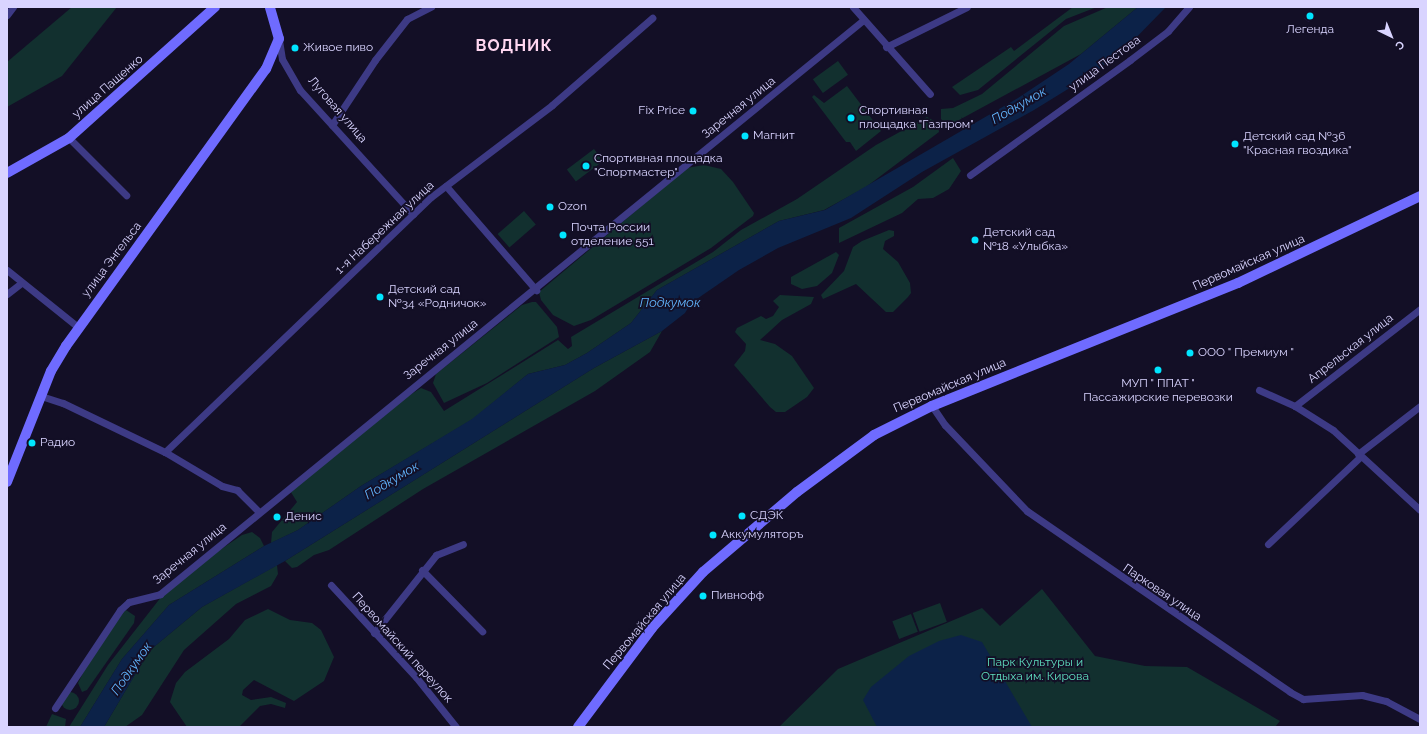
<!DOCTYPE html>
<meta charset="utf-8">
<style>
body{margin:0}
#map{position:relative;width:1427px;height:734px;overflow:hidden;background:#130f26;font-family:Raleway,sans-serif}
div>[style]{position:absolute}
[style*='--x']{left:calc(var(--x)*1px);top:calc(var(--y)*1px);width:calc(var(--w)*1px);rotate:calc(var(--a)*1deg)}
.green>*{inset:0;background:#12302f;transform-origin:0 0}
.round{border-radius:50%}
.water>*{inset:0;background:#0c2248}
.building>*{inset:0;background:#241b47;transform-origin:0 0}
.street>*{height:7px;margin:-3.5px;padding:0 3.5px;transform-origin:3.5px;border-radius:3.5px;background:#3d3a85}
.secondary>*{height:10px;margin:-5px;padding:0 5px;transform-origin:5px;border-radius:5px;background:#6f6bff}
.dots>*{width:11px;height:11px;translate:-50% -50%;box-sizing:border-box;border:2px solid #130f26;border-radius:50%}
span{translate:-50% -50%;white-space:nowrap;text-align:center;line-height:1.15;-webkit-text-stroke:3.5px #130f26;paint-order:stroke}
.poi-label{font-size:12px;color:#d9d4ff}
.left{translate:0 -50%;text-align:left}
.right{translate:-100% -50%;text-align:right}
.street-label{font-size:12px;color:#d9d4ff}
.park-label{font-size:12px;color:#5fe0c0}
.water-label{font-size:13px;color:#62b6ff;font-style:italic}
.district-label{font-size:16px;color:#ffd6f0;font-weight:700;letter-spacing:1px}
.frame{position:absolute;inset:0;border:8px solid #d9d4ff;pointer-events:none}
.north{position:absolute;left:1371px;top:16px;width:40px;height:40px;-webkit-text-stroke:3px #130f26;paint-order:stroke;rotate:137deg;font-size:11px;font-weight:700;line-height:16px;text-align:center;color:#d9d4ff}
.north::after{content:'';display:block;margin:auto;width:14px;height:18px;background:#d9d4ff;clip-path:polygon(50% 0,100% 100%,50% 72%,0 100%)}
</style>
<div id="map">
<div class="green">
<i style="clip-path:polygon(72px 7px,117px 7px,62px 76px,7px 107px,7px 62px)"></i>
<i style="clip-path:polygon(1073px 7px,1097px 7px,1066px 19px,978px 90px,960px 95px,952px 87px,1011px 47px,1014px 51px)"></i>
<i style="clip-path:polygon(1108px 7px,1138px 7px,1081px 54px,948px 126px,941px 119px,941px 109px,953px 108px,982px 94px,1064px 26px)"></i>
<i style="left:838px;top:61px;width:17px;height:31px;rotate:54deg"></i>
<i style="clip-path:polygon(847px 86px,881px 131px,856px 151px,850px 142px,846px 142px,812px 97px,814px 95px,824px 103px)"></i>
<i style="clip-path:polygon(927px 117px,938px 123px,939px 132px,866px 187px,824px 210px,779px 221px,657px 290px,631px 323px,587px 353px,565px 365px,528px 374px,473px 419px,361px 486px,298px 530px,271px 543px,272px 532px,297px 502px,289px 489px,394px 405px,421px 388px,431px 392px,444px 411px,558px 340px,568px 349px,572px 346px,571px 337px,713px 252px,741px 230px,797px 199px,876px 145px)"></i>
<i style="left:594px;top:149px;width:15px;height:34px;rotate:53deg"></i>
<i style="clip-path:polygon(953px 158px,961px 171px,949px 189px,933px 198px,918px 199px,902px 213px,839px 243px,839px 228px,913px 187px)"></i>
<i style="clip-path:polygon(704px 165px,721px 169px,733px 182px,754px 213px,753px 216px,711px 248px,591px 320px,574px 326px,553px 315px,541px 300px,539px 292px,687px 168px)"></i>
<i style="left:524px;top:211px;width:18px;height:35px;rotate:49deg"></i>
<i style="clip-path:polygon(889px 230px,894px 231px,894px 236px,885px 241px,883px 249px,898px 262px,910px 283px,911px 293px,908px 297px,893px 312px,886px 312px,856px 284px,823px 299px,821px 295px,844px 271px,853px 247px,862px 241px)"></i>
<i style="clip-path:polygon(836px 252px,839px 255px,832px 273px,817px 286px,802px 289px,791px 284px,791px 277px)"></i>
<i style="clip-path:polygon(780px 295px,814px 297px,811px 304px,782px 320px,760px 340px,775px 344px,792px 356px,814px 388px,807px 397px,785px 412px,776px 412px,770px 407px,734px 365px,745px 351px,746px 344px,735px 332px,737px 328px,761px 316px,766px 319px,773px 316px,779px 307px,773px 301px)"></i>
<i style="clip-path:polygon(532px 302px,536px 302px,557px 327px,559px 337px,487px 383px,444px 403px,433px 383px,436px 374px,522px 305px)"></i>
<i style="clip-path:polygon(662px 331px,650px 352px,595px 391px,423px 489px,329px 550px,314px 555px,297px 567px,292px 568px,285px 561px,594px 368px)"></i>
<i style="clip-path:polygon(252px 532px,260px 538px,264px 546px,169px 605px,122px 659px,80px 727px,69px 727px,108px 665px,165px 592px,217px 552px,242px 535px)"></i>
<i style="clip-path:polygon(277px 565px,278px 574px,271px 586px,236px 604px,184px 650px,142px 715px,125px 727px,104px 727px,149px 651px,202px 607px)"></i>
<i style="clip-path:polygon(1042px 589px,1095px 656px,1145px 666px,1187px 667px,1280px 721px,1275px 727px,779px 727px,838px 669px,982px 608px,1000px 626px)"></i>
<i style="left:940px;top:603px;width:20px;height:29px;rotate:70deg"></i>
<i style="clip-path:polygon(268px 609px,290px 620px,312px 623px,321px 630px,334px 657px,324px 681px,294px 701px,254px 680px,243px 690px,242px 695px,251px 700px,271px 697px,286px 703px,285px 708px,271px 704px,260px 706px,239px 727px,187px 727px,170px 702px,176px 683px,185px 672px,229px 639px,245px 620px)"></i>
<i style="clip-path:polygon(126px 610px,135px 616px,134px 623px,87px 690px,82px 692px,78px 683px,85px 669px,118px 616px)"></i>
<i style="left:911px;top:614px;width:19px;height:20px;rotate:69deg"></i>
<i class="round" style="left:61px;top:692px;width:18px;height:18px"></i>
<i style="clip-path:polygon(52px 714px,66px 719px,65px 727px,46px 727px)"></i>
</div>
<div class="water">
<i style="clip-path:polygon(1138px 7px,1166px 7px,1126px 48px,1094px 73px,1034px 110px,922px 172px,851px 218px,778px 248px,739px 270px,691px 303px,685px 313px,662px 331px,594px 368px,285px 561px,202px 607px,149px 651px,104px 727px,80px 727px,122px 659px,169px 605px,264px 546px,298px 530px,361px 486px,472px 419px,528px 374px,565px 365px,587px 353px,631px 323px,657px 290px,779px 221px,825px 210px,1018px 98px,1069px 64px)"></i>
<i style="clip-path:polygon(961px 635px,982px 642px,1032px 727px,877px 727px,863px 700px,871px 687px,909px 656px,939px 641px)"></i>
</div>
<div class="building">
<i style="left:1311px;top:10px;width:6px;height:11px;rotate:39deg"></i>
</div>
<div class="street">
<i style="--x:853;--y:7;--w:116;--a:48.5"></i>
<i style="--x:7;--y:15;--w:10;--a:-53"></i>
<i style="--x:279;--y:40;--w:19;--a:81"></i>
<i style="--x:282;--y:59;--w:36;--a:60"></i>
<i style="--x:300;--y:90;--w:168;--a:47.7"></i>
<i style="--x:886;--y:47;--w:90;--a:-26.3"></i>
<i style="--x:332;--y:125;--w:78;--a:-56.5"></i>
<i style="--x:375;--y:60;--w:52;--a:-52"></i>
<i style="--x:407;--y:19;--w:27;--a:-27"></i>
<i style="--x:69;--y:138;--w:81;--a:45"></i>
<i style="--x:970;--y:175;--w:197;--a:-35.7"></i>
<i style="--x:1130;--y:60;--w:48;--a:-37.3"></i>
<i style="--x:1168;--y:31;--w:32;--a:-49"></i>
<i style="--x:446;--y:186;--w:138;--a:49.1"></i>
<i style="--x:7;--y:270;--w:91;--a:38.8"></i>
<i style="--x:7;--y:294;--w:18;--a:-38"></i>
<i style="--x:1259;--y:390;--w:39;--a:24"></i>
<i style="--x:1295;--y:406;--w:45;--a:32.3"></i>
<i style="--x:1333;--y:430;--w:118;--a:42.6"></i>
<i style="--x:41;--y:396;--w:23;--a:18"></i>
<i style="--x:63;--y:403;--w:113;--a:25.7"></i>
<i style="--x:165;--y:452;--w:66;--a:30.8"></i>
<i style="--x:222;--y:486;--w:16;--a:15"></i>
<i style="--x:237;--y:490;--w:31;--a:45"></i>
<i style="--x:932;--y:406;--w:23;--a:56"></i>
<i style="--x:945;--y:425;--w:119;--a:46.4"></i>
<i style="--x:1027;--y:511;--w:319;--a:34.5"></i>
<i style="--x:1290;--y:692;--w:15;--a:28"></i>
<i style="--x:1303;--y:699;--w:59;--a:-3.9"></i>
<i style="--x:1362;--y:695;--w:25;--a:14"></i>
<i style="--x:1386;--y:701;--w:38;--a:28"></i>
<i style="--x:1295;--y:406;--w:158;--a:-37.8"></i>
<i style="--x:165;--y:452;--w:368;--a:-43.8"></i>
<i style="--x:431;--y:197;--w:152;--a:-37.2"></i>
<i style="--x:552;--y:105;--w:133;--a:-41"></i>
<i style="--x:1358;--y:454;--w:78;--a:-37.7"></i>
<i style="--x:1268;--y:544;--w:127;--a:-43.4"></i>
<i style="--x:422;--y:570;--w:86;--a:45.5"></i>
<i style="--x:331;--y:585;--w:125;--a:47.3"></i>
<i style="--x:416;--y:677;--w:64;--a:51.3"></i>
<i style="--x:374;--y:633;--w:100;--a:-51.5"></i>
<i style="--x:436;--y:555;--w:29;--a:-22"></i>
<i style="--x:55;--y:708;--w:118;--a:-56.4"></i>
<i style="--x:120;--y:610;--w:12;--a:-42"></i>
<i style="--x:129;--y:602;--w:32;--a:-14"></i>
<i style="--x:160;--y:594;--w:906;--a:-39.22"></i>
</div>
<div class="secondary">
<i style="--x:7;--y:173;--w:71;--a:-29.4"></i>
<i style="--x:69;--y:138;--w:196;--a:-41.9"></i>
<i style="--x:7;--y:482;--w:119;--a:-68.4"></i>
<i style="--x:51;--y:371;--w:29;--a:-59"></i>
<i style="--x:66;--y:346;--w:342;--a:-54.2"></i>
<i style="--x:266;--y:69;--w:33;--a:-67"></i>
<i style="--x:279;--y:39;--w:33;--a:-106"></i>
<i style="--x:578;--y:727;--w:124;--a:-53.2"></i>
<i style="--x:652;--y:628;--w:76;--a:-47.7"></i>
<i style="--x:703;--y:572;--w:123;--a:-40.4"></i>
<i style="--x:797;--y:492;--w:96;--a:-36.5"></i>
<i style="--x:874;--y:435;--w:65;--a:-26.6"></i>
<i style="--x:932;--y:406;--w:330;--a:-21.9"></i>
<i style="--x:1238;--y:283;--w:202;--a:-25.5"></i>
</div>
<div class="dots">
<i style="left:1310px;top:16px;background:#00e5ff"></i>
<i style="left:295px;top:48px;background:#00e5ff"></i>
<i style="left:693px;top:111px;background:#00e5ff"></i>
<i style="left:851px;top:118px;background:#00e5ff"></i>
<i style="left:745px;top:136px;background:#00e5ff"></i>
<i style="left:1235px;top:144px;background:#00e5ff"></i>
<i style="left:586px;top:166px;background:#00e5ff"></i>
<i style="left:550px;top:207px;background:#00e5ff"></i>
<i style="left:563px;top:235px;background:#00e5ff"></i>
<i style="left:975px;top:240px;background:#00e5ff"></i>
<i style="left:380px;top:297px;background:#00e5ff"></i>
<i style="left:1190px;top:353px;background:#00e5ff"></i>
<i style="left:1158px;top:370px;background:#00e5ff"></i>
<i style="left:32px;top:443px;background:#00e5ff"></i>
<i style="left:742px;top:516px;background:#00e5ff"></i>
<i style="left:277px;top:517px;background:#00e5ff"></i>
<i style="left:713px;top:535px;background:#00e5ff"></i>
<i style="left:703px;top:596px;background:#00e5ff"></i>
</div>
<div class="poi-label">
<span style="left:1310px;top:30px">Легенда</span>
<span class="left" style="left:303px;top:48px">Живое пиво</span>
<span class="right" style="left:685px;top:111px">Fix Price</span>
<span class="left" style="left:859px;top:118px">Спортивная<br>площадка "Газпром"</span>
<span class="left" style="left:753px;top:136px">Магнит</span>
<span class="left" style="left:1243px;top:144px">Детский сад №36<br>"Красная гвоздика"</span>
<span class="left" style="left:594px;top:166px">Спортивная площадка<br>"Спортмастер"</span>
<span class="left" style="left:558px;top:207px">Ozon</span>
<span class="left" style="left:571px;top:235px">Почта России<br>отделение 551</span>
<span class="left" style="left:983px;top:240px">Детский сад<br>№18 «Улыбка»</span>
<span class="left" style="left:388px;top:297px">Детский сад<br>№34 «Родничок»</span>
<span class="left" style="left:1198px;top:353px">ООО " Премиум "</span>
<span style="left:1158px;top:391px">МУП " ППАТ "<br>Пассажирские перевозки</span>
<span class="left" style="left:40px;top:443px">Радио</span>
<span class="left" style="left:750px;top:516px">СДЭК</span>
<span class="left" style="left:285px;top:517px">Денис</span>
<span class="left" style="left:721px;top:535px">Аккумуляторъ</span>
<span class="left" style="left:711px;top:596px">Пивнофф</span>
</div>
<div class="street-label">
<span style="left:1105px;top:64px;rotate:-36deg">улица Пестова</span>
<span style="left:108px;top:87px;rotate:-41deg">улица Пащенко</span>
<span style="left:739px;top:108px;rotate:-39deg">Заречная улица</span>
<span style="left:337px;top:110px;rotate:49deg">Луговая улица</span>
<span style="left:385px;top:228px;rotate:-43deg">1-я Набережная улица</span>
<span style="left:112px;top:260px;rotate:-53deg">улица Энгельса</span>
<span style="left:1249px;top:263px;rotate:-24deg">Первомайская улица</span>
<span style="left:1351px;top:349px;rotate:-38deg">Апрельская улица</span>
<span style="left:441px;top:350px;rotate:-38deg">Заречная улица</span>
<span style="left:950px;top:386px;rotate:-23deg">Первомайская улица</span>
<span style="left:190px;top:554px;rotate:-39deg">Заречная улица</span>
<span style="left:1162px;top:593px;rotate:34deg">Парковая улица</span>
<span style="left:645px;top:622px;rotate:-50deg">Первомайская улица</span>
<span style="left:402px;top:648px;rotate:48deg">Первомайский переулок</span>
</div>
<div class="park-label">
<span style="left:1035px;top:670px">Парк Культуры и<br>Отдыха им. Кирова</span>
</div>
<div class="water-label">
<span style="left:1019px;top:106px;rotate:-30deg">Подкумок</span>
<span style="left:670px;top:303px">Подкумок</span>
<span style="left:392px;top:481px;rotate:-31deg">Подкумок</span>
<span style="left:132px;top:669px;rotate:-55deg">Подкумок</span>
</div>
<div class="district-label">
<span style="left:514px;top:46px">ВОДНИК</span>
</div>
<div class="frame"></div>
<div class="north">С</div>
</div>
